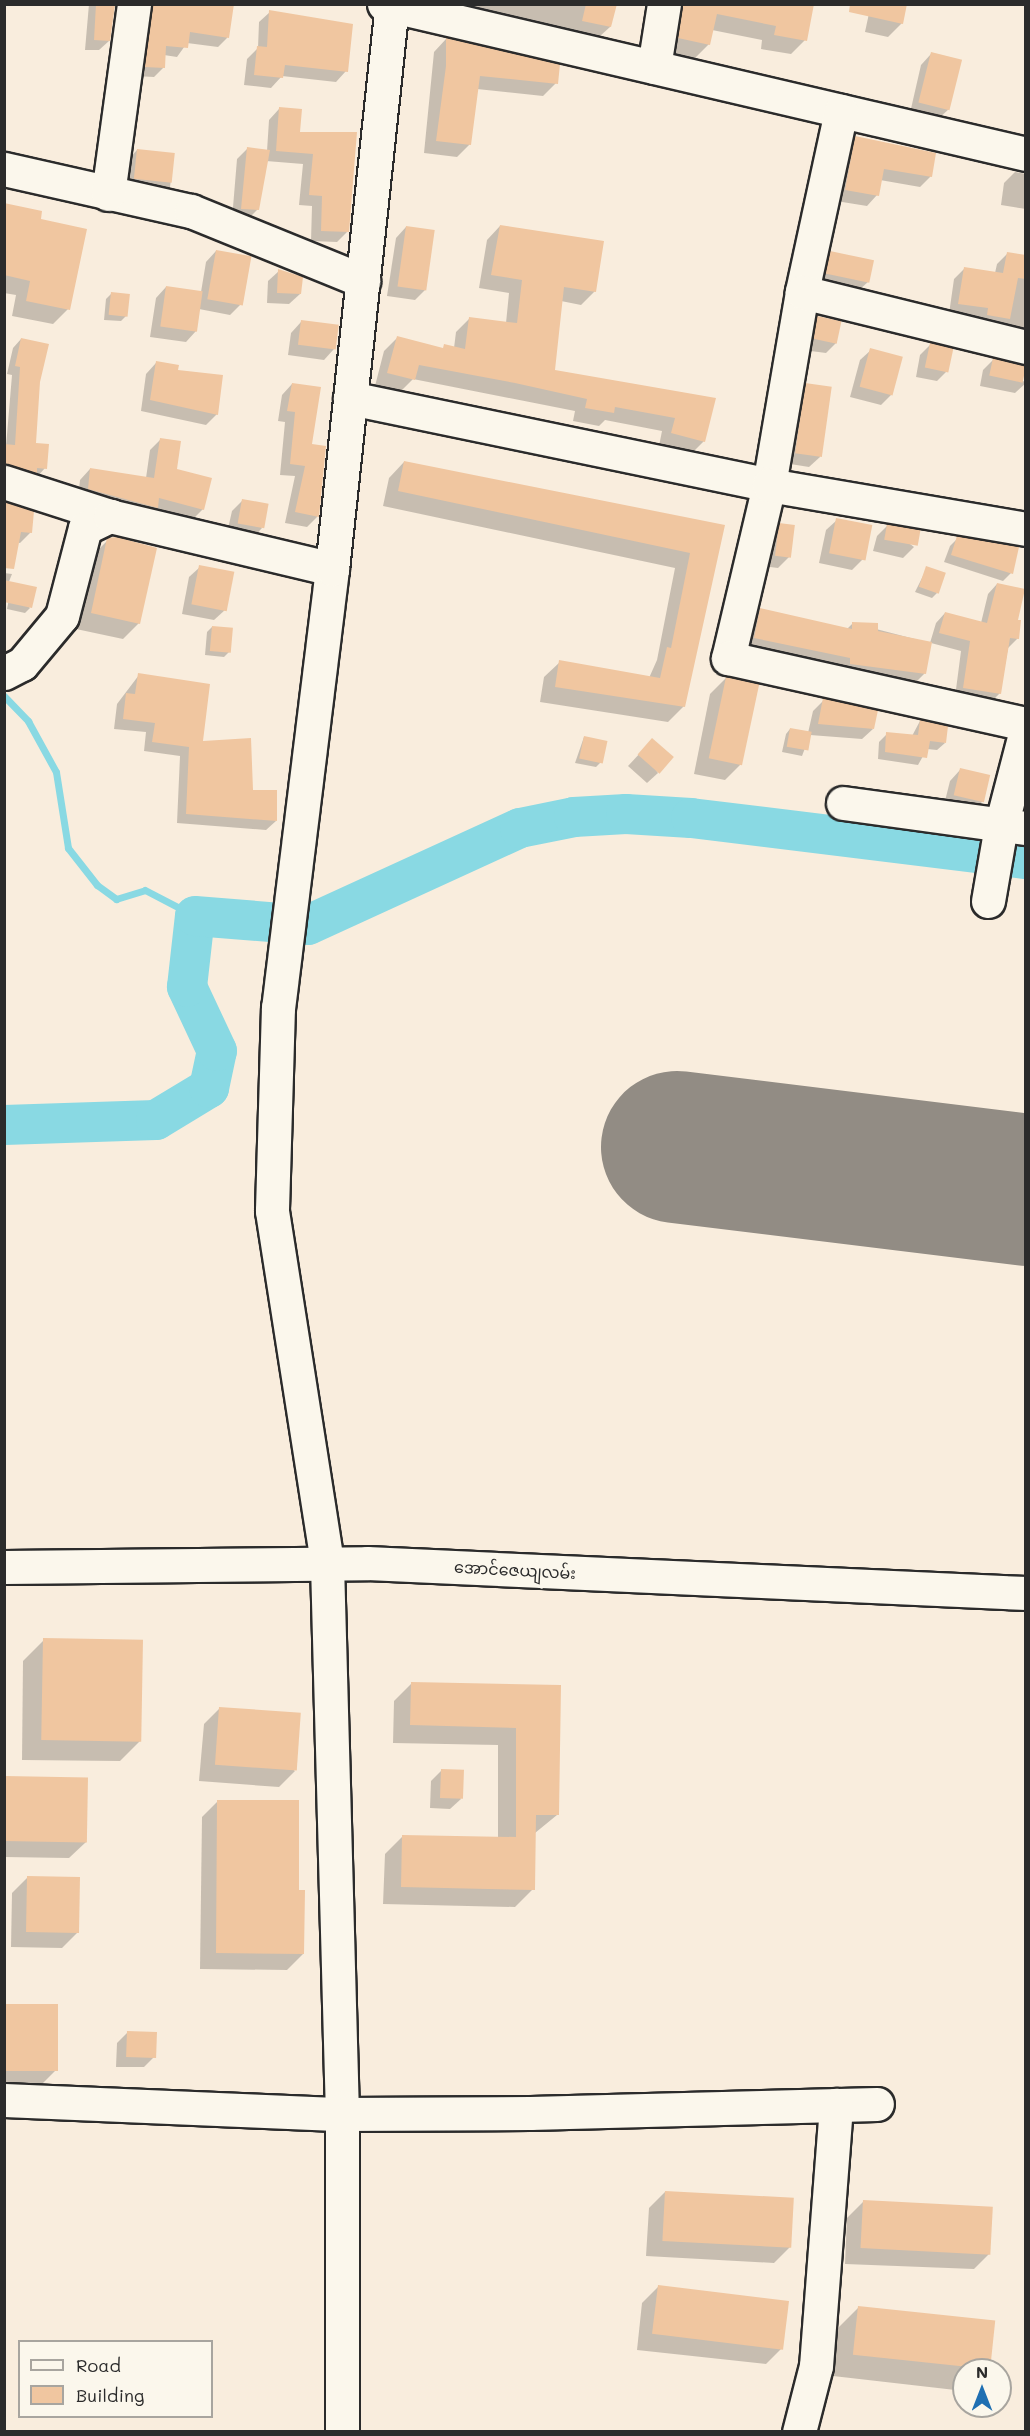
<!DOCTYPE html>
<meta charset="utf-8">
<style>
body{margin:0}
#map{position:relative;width:1030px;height:2436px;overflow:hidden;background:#f9eddd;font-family:Mali,"Noto Sans Myanmar",sans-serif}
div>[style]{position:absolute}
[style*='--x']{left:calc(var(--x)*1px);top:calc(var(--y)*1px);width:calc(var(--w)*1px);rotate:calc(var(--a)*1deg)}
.shadow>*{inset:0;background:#0003}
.stream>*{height:7px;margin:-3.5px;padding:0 3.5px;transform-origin:3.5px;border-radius:3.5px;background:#89d9e3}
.river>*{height:40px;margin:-20px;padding:0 20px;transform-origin:20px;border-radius:20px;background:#89d9e3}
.runway>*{height:152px;margin:-76px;padding:0 76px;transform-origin:76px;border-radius:76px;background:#928c84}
.building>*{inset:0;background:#f0c6a0;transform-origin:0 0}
.roads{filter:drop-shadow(2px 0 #2b2b2b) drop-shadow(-2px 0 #2b2b2b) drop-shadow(0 2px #2b2b2b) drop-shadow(0 -2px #2b2b2b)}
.minor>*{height:33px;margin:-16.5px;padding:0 16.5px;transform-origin:16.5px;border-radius:16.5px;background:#fbf7ec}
span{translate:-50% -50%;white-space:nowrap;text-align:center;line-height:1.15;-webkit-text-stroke:6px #fbf7ec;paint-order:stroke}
.street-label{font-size:16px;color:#2b2b2b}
.frame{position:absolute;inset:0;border:6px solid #2b2b2b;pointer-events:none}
.legend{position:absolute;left:18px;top:2340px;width:195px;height:78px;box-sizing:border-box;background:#fbf7ec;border:2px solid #a8a59f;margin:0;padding:8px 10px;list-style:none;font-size:18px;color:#2b2b2b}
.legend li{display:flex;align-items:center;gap:12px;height:30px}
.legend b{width:30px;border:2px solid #a8a59f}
.north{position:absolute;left:952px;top:2358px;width:60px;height:60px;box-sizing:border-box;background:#fbf7ec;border:2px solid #a8a59f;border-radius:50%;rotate:0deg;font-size:16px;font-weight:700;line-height:24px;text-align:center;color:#2b2b2b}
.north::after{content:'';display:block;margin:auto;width:21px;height:27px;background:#1f6fb2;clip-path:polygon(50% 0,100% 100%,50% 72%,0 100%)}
</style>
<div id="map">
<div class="shadow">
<i style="clip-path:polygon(89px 4px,115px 4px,109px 41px,99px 50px,85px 50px)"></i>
<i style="clip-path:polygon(140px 4px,232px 4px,227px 38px,218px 47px,187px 43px,177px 57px,164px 55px,164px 67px,154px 77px,135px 76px)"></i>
<i style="clip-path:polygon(461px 4px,615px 4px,610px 27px,599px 37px,460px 11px)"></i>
<i style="clip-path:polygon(660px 4px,812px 4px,805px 40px,791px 54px,761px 49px,762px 40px,712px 30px,709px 44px,695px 58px,664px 52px)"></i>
<i style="clip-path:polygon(871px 4px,902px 23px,888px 37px,865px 32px)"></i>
<i style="clip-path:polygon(270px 12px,346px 71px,336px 82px,282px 76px,271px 88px,244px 85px,247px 59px,258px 48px,259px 22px)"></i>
<i style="clip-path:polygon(446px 39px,556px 83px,543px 96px,477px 89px,470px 144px,457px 157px,424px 153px,434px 52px)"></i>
<i style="clip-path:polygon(931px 54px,949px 109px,938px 119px,910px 113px,921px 65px)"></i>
<i style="clip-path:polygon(279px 109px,299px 134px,356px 134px,347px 232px,337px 242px,311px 241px,312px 206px,299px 205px,303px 164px,266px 161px,258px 209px,247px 220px,232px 219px,237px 159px,248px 148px,267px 151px,269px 120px)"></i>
<i style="clip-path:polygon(855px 138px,931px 176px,920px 187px,880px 180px,877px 195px,867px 206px,836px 201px,845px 148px)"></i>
<i style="clip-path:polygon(137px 150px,174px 154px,170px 187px,160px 197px,124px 189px,127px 161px)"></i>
<i style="clip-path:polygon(1015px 172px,1026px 174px,1026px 209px,1001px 205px,1004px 183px)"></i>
<i style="clip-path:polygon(4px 204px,39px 220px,68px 309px,53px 324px,12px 316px,16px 295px,4px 293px)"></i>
<i style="clip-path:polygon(500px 226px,595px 291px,581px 305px,561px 301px,554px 371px,714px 399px,704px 441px,691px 454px,659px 446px,662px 431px,605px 420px,599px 426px,573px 421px,575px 411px,413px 379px,400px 392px,375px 386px,384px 351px,397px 338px,441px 349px,454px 348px,456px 332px,469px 319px,506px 323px,509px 293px,479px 288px,487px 240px)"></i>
<i style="clip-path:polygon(406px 227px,425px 290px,415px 300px,387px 296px,396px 238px)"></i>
<i style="clip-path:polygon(216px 251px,241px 304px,230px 315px,199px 309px,196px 331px,186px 342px,150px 337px,156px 298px,166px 287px,201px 292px,206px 262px)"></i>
<i style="clip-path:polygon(830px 253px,869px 281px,858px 291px,816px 283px,820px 263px)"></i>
<i style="clip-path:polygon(1008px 253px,1026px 257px,1026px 337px,949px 314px,954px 279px,965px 268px,995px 273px,997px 264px)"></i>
<i style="clip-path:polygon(279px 271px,300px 294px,289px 304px,267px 303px,268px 281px)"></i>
<i style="clip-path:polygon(111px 294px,126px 316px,121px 321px,104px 320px,106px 299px)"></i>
<i style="clip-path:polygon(817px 317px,837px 342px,826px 353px,803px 350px,807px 328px)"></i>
<i style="clip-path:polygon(301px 322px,334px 349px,324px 360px,288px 355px,291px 333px)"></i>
<i style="clip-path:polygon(21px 339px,38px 382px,34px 444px,45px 468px,37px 477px,4px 470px,12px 375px,7px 374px,13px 348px)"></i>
<i style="clip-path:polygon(931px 344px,947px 371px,937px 381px,916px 377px,920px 355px)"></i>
<i style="clip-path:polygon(871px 350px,892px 394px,881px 405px,850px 397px,860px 360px)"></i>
<i style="clip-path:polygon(993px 360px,1026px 383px,1015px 393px,980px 386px,983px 370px)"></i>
<i style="clip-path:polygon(156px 363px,177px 371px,217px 414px,206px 425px,141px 411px,146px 374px)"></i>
<i style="clip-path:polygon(292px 384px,311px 446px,325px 447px,317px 517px,307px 527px,285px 523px,295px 476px,280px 475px,285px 422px,278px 421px,282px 395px)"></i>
<i style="clip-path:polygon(806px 385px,820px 457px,809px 467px,784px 463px,795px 395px)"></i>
<i style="clip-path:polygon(160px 440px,175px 471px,203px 509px,192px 520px,78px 499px,80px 480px,90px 469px,146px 478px,150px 450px)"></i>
<i style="clip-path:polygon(404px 462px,724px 526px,684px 706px,668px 722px,540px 702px,544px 677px,560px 662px,649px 678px,657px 660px,675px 568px,383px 506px,389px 478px)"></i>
<i style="clip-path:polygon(243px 500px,262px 528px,252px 539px,227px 533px,232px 511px)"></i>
<i style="clip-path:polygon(32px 512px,31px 532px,20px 543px,12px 542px)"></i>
<i style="clip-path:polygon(837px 520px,863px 559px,852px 570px,819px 563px,826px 530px)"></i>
<i style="clip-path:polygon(780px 525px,789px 557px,778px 568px,762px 566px,769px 536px)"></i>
<i style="clip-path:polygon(887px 526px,914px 547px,903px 558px,873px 551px,877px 536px)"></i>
<i style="clip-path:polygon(958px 538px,1011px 573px,1003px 581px,944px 562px,950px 546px)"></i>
<i style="clip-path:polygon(109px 539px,139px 623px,123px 639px,76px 629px,93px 555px)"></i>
<i style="clip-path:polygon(200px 567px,225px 610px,214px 620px,182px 614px,189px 577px)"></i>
<i style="clip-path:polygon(927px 568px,937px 593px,932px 598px,915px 592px)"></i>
<i style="clip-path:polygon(4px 573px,12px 574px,4px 594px)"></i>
<i style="clip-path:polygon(997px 584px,1016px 621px,1018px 638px,1008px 648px,1000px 693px,990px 703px,955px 697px,961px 651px,931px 643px,925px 673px,914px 684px,744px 648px,750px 620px,761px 609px,847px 629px,853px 623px,930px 643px,936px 623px,945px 613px,981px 623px,988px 594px)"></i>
<i style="clip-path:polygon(11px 589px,30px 608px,25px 613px,7px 609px)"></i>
<i style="clip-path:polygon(212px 627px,229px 652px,224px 657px,205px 655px,207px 632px)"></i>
<i style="clip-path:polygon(139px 675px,252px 792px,276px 821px,266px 830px,177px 823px,180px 756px,144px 751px,146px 732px,114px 729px,117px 704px)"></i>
<i style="clip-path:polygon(726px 678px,741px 764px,725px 780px,694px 774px,710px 694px)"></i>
<i style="clip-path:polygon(824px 700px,873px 729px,862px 739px,810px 735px,802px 756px,782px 752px,786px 734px,790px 729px,808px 733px,813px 711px)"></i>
<i style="clip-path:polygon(920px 721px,945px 743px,937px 750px,927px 749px,918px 765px,878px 759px,879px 742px,887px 734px,912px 736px)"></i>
<i style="clip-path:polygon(584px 737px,601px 762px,596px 767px,575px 763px)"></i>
<i style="clip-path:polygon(642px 751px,658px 773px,647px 783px,628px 766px)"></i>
<i style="clip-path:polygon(960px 770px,983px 801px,972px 811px,944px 805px,950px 781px)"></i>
<i style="clip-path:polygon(44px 1640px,141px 1740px,120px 1761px,22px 1760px,23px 1661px)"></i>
<i style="clip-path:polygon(412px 1683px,560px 1686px,557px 1815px,535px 1833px,533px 1889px,515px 1907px,383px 1904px,385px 1854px,403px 1836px,498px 1838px,498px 1745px,393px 1743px,394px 1701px)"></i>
<i style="clip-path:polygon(220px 1708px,295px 1771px,279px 1787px,199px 1781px,204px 1724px)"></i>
<i style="clip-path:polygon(441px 1771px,461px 1799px,450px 1809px,430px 1808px,431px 1781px)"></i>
<i style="clip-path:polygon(4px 1777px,86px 1842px,69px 1858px,4px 1857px)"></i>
<i style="clip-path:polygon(218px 1801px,298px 1891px,303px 1954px,287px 1970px,200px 1969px,202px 1817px)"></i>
<i style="clip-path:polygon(28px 1877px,78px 1932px,62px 1948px,11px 1947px,12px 1893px)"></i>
<i style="clip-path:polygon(4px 2006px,57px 2069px,41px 2085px,4px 2086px)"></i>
<i style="clip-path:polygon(127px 2033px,155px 2056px,144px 2067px,116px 2067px,117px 2043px)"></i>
<i style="clip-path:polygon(665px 2192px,790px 2247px,774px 2263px,646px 2256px,649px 2208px)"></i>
<i style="clip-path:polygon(863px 2202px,990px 2253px,974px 2269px,845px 2264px,847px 2218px)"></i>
<i style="clip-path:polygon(658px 2287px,782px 2348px,766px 2364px,637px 2350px,642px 2303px)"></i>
<i style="clip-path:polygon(859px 2307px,994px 2323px,988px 2370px,964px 2370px,964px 2391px,833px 2376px,838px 2328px)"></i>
</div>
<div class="stream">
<i style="--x:4;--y:696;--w:35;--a:46"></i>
<i style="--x:28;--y:721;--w:58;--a:61.2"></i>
<i style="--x:56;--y:772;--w:77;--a:81"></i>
<i style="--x:68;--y:848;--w:47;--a:51.9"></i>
<i style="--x:97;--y:885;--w:24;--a:36"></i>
<i style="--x:116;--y:899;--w:30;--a:-17"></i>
<i style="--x:145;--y:890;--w:56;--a:27.5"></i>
</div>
<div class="river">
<i style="--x:4;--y:1125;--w:152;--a:-1.9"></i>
<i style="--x:156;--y:1120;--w:62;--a:-31.1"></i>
<i style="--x:209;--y:1088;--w:38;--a:-78"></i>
<i style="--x:217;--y:1051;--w:71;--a:-115.1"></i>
<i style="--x:187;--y:987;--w:71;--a:-83.6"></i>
<i style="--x:195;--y:916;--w:113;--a:4.6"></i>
<i style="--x:308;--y:925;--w:233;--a:-24.6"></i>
<i style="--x:520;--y:828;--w:55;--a:-11.5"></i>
<i style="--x:574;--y:817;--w:52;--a:-3.3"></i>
<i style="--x:626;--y:814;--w:65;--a:3.5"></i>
<i style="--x:691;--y:818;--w:337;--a:7"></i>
</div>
<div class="runway">
<i style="--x:677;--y:1147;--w:352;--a:7"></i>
</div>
<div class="building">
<i style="clip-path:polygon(96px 4px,115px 4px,110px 41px,94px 40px)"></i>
<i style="clip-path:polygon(152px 4px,234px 4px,229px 38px,190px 32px,188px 48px,166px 46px,165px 68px,144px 67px)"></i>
<i style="clip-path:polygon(586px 4px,617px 4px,611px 27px,582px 21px)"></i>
<i style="clip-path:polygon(682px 4px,814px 4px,807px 41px,774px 35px,776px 26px,717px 14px,710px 45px,678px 38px)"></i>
<i style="clip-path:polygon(850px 4px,907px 4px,903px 24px,849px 12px)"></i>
<i style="clip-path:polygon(269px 10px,353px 24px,348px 72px,285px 65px,283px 78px,254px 75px,257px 46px,267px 47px)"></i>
<i style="clip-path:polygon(446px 38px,560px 64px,558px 84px,480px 76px,471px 145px,436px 141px,446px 66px)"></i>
<i style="left:931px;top:52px;width:32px;height:52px;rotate:14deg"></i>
<i style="clip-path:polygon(279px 107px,302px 109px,300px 132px,357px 132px,349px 232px,321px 231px,322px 196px,309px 195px,313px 154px,276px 151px)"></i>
<i style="clip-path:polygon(855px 136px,936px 153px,932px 177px,884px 169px,879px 196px,845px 190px)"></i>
<i style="clip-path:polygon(247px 147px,270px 150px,259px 210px,241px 209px)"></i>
<i style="left:137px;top:149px;width:38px;height:30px;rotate:6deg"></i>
<i style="clip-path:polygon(4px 203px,42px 211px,41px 219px,87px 229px,70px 310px,26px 301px,30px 281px,4px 275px)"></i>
<i style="clip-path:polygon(500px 225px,604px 241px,596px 292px,564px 287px,555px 370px,716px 398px,705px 442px,671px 433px,675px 418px,615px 407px,614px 413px,585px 408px,587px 399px,515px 383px,419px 365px,415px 380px,387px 373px,397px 336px,443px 348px,444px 344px,465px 349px,469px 317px,517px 323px,522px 280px,491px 275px)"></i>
<i style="left:406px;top:226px;width:29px;height:61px;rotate:8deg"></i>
<i style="left:216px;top:250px;width:36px;height:50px;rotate:10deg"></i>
<i style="left:830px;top:251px;width:45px;height:23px;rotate:12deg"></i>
<i style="clip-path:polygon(1007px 252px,1026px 255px,1026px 279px,1018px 278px,1010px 319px,987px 315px,988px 308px,958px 304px,964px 267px,1003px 273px)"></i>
<i style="clip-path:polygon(278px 269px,303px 277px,301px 294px,277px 293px)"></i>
<i style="left:166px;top:286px;width:37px;height:41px;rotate:8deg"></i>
<i style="left:111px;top:292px;width:19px;height:23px;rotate:6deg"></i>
<i style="left:817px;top:316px;width:25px;height:23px;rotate:12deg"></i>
<i style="left:301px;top:320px;width:38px;height:25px;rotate:7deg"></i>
<i style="clip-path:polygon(21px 338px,49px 344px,40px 382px,36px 443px,49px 444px,47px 469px,37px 468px,37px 473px,4px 463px,4px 444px,15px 445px,20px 367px,15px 366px)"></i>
<i style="left:930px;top:343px;width:24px;height:25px;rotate:12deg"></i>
<i style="left:870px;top:348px;width:34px;height:40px;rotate:15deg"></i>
<i style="left:993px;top:358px;width:34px;height:18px;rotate:12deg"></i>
<i style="clip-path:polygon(156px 361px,179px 365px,178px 370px,223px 375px,218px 415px,150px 400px)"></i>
<i style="clip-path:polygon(292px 383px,321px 387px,312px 444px,326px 446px,319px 517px,295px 512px,305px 466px,290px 464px,295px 412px,287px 411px)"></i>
<i style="left:805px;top:383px;width:27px;height:71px;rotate:8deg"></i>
<i style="clip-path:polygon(160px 438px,181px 441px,177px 469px,212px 478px,204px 510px,159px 498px,158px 508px,88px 489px,90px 468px,154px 478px)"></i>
<i style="clip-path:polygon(404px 461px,725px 525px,685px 707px,555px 687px,559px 660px,660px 678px,667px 647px,671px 648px,690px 553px,398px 491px)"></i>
<i style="left:242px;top:499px;width:27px;height:25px;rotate:10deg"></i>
<i style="clip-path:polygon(4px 502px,34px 511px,32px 533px,21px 532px,14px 569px,4px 568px)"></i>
<i style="left:836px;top:518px;width:37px;height:36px;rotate:11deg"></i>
<i style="left:779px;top:523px;width:16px;height:33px;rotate:7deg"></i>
<i style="left:887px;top:524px;width:34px;height:16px;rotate:10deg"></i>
<i style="clip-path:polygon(957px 536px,1019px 547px,1013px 574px,951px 555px)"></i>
<i style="clip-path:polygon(117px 537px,157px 548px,140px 624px,91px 613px,107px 538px)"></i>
<i style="left:199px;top:565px;width:36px;height:40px;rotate:11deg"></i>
<i style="left:926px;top:566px;width:21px;height:22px;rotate:19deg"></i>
<i style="clip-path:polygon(4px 580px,37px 587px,32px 608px,4px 602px)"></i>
<i style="clip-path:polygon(997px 583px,1025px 589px,1018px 620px,1021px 620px,1019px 639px,1010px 638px,1001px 694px,963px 688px,970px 641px,939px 633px,945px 612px,987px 623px)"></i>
<i style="clip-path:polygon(760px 608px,852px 629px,852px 622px,878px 623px,878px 631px,932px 642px,926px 674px,850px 664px,850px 658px,754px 638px)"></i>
<i style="left:212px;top:626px;width:21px;height:25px;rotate:5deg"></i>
<i style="clip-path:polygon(138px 673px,210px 684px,203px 741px,251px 738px,253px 790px,277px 790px,277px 821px,186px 814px,189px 747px,152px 742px,155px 723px,123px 719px,126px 693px,135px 694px)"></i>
<i style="left:726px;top:677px;width:34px;height:83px;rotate:12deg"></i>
<i style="clip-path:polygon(823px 698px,878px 710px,874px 729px,818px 724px)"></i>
<i style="clip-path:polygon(920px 720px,948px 726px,946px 743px,930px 741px,927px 758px,885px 752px,886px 732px,918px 735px)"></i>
<i style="left:790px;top:728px;width:22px;height:19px;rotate:10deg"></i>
<i style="left:584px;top:736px;width:24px;height:23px;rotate:12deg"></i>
<i style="left:652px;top:738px;width:29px;height:22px;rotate:41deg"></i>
<i style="left:960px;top:768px;width:31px;height:28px;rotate:13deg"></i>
<i style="left:43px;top:1638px;width:100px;height:102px;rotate:1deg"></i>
<i style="clip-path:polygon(411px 1682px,561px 1685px,559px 1815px,536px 1815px,535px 1890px,401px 1887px,402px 1835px,516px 1837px,516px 1728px,410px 1725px)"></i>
<i style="left:219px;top:1707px;width:82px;height:58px;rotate:4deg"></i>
<i style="left:441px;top:1769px;width:23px;height:29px;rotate:2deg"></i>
<i style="left:4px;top:1776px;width:84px;height:65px;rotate:1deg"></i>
<i style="clip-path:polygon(217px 1800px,299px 1800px,299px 1890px,305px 1890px,304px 1954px,216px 1953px)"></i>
<i style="left:27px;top:1876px;width:53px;height:56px;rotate:1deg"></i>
<i style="left:4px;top:2004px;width:54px;height:67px"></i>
<i style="left:127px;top:2031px;width:30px;height:26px;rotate:2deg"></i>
<i style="left:665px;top:2191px;width:129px;height:50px;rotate:3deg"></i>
<i style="left:863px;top:2200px;width:130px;height:48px;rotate:3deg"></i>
<i style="left:658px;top:2285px;width:132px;height:49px;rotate:7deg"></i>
<i style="left:858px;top:2306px;width:138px;height:49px;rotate:6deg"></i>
</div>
<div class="roads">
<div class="minor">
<i style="--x:384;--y:4;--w:659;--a:13.15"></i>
<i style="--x:654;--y:67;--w:64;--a:-81"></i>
<i style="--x:841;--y:111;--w:185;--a:102.2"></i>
<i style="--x:802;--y:292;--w:196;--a:99.7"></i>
<i style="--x:769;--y:485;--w:178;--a:103.3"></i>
<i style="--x:728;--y:658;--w:305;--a:12.5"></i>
<i style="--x:4;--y:169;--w:192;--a:12.7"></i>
<i style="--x:191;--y:211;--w:186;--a:22.1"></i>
<i style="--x:108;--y:194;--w:192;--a:-82.2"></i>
<i style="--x:802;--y:292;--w:231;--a:13.8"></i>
<i style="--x:350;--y:398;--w:428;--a:11.7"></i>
<i style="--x:769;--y:485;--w:261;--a:9.7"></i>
<i style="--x:4;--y:482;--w:111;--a:17.8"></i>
<i style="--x:332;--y:569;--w:441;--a:97"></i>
<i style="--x:278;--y:1007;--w:204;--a:91.7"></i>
<i style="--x:272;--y:1211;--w:357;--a:81.1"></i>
<i style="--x:327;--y:1564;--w:550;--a:88.44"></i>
<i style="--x:342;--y:2114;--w:318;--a:90"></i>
<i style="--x:4;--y:673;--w:20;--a:-27"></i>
<i style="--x:22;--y:664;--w:62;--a:-50.2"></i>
<i style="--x:62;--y:616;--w:91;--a:-75.4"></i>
<i style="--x:85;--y:528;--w:28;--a:-26"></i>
<i style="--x:110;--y:516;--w:228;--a:13.4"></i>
<i style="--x:332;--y:569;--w:568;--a:-83.94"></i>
<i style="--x:843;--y:803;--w:185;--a:7.8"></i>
<i style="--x:988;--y:901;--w:76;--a:-80.2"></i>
<i style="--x:1001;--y:826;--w:99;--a:-75.4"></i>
<i style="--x:4;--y:1567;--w:363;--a:-0.6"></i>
<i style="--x:367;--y:1563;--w:660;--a:2.61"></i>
<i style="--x:4;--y:2100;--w:338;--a:2.4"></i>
<i style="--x:342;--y:2114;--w:188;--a:-0.3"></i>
<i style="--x:530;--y:2113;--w:347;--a:-1.5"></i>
<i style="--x:799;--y:2432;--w:68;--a:-75.6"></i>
<i style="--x:816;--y:2366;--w:262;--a:-85.6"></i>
</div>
</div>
<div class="street-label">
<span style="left:515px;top:1570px;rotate:3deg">အောင်ဇေယျလမ်း</span>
</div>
<div class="frame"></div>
<ul class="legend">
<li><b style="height:8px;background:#fbf7ec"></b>Road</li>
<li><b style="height:16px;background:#f0c6a0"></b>Building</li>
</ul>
<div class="north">N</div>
</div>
